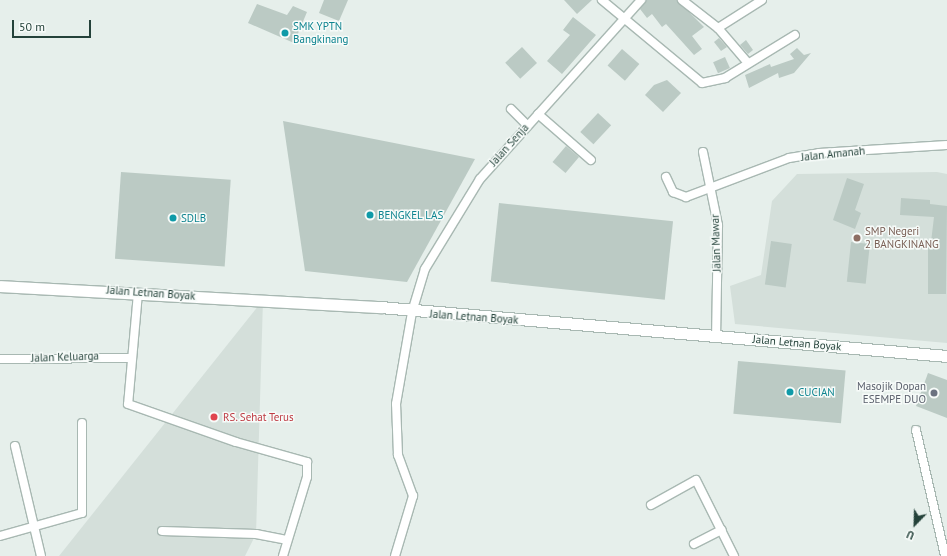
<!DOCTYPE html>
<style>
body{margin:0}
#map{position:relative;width:947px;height:556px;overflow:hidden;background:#e6efeb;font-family:"PT Sans",sans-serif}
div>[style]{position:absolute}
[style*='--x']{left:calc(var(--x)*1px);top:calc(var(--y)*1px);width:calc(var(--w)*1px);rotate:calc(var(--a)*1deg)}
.built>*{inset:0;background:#d4dfda}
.building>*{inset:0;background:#bbcac4;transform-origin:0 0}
.roads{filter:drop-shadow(1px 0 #a8b8b2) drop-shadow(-1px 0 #a8b8b2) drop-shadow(0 1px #a8b8b2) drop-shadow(0 -1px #a8b8b2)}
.minor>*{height:8px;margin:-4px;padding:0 4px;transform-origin:4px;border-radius:4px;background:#fff}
.tertiary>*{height:11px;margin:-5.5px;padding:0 5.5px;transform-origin:5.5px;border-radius:5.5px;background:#fff}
.dots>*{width:11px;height:11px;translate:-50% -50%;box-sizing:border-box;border:2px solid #f7fbf9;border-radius:50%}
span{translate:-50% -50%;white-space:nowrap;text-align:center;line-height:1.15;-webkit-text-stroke:3px #f7fbf9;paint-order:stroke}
.culture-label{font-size:11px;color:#0d838f}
.left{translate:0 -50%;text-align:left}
.street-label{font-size:11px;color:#24423a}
.education-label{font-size:11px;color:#785e54}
.worship-label{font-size:11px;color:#5b616d}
.right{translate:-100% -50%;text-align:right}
.health-label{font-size:11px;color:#be3a42}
.north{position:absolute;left:895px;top:504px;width:40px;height:40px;-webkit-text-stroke:3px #f7fbf9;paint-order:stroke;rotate:203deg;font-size:11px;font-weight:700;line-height:16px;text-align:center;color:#24423a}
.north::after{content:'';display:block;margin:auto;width:14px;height:18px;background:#24423a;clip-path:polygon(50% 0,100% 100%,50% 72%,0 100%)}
.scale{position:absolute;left:12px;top:20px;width:79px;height:18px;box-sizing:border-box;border:2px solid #24423a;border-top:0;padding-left:5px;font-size:12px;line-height:14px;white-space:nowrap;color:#24423a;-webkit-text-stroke:3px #f7fbf9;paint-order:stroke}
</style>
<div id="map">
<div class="built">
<i style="clip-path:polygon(937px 172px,947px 174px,947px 343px,735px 324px,730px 286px,761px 275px,772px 201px,797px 174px)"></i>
<i style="clip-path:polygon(263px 300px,256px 534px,245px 556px,59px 556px)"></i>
</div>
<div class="building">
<i style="clip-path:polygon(324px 0,348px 0,339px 21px,319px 13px)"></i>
<i style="clip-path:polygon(564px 0,592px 0,577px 14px)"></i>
<i style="clip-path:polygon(646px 0,677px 0,704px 27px,692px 36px,702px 49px,694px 55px,666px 24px,662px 27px,652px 14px,647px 18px,640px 9px)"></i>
<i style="clip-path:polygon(257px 4px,287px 15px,293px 6px,307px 12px,294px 43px,248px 23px)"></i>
<i style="clip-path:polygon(573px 17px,596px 35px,562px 74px,547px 61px,570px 35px,563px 30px)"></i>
<i style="clip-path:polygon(719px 38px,727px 47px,721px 51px,714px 42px)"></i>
<i style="clip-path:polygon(746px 40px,753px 50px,748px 54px,740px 45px)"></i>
<i style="left:522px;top:47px;width:22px;height:23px;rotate:47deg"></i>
<i style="clip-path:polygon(797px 48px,804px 55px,811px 53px,794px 73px,779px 78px,778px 73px,749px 88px,745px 75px,770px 64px,771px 67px,794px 59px,790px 54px)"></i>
<i style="left:622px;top:49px;width:23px;height:22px;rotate:41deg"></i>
<i style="left:725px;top:57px;width:12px;height:13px;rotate:66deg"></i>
<i style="clip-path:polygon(667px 80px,681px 93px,663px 112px,645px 95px,654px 85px)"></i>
<i style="left:598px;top:113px;width:18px;height:26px;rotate:43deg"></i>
<i style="clip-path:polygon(283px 121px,475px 159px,407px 282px,305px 271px)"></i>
<i style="left:566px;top:146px;width:17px;height:21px;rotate:40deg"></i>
<i style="left:121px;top:172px;width:110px;height:87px;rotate:4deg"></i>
<i style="clip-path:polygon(847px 178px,864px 184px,855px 210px,861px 213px,855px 229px,833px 220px)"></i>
<i style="clip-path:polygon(901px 198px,930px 200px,930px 204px,947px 206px,946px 294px,928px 294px,928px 242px,931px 242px,934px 217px,900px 215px)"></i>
<i style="left:499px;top:203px;width:175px;height:79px;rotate:6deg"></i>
<i style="left:771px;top:241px;width:21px;height:44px;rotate:8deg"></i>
<i style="left:851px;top:242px;width:19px;height:40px;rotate:6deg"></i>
<i style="left:738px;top:361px;width:108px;height:53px;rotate:5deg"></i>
<i style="clip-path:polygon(928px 373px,947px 380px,947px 418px,916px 406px)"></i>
</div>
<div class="roads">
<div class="minor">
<i style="--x:602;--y:0;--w:130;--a:39.7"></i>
<i style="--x:702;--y:83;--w:24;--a:-12"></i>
<i style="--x:725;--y:78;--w:82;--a:-31.6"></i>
<i style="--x:682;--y:0;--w:46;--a:37.9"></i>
<i style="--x:718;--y:28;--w:45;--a:49.5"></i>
<i style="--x:718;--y:28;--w:52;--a:-32.5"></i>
<i style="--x:511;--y:109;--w:23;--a:45"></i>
<i style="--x:538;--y:114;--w:70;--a:41"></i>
<i style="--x:703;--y:152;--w:75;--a:78.4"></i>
<i style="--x:718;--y:225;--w:110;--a:91"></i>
<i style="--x:666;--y:177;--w:17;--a:65"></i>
<i style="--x:673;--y:192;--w:14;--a:21"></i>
<i style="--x:686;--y:197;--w:110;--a:-20.7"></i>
<i style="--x:789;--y:158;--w:30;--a:-9"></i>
<i style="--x:819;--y:153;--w:128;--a:-3.6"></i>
<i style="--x:138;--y:293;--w:111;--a:95.1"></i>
<i style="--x:128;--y:404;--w:114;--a:19.4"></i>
<i style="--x:236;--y:442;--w:74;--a:15.7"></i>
<i style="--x:307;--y:462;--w:15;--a:90"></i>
<i style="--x:307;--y:477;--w:83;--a:106.9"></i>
<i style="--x:0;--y:359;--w:130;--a:-0.4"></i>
<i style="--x:916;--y:430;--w:129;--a:77"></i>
<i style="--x:15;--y:446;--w:113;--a:76.7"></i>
<i style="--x:651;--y:505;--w:51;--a:-29.1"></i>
<i style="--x:696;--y:480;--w:85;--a:63.4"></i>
<i style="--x:162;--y:531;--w:94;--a:1.8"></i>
<i style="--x:256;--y:534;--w:31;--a:11"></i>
<i style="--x:0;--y:536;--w:85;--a:-15.7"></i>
<i style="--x:82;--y:513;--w:90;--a:-90"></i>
<i style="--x:694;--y:544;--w:31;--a:-27"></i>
<i style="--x:395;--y:556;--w:63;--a:-73.3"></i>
<i style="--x:413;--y:496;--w:44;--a:-110.1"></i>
<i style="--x:398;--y:455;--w:51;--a:-92.2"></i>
<i style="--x:396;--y:404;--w:93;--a:-80.1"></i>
<i style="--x:412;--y:312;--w:45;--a:-73.2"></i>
<i style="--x:425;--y:269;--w:105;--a:-58.6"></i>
<i style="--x:480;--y:179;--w:241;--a:-48"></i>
</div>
<div class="tertiary">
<i style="--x:0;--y:286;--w:381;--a:3.2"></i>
<i style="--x:380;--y:307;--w:569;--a:4.94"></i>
</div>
</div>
<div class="dots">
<i style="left:285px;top:33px;background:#0f9aa8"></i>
<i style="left:370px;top:215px;background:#0f9aa8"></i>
<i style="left:173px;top:218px;background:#0f9aa8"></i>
<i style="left:857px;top:238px;background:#8d6e63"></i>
<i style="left:790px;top:392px;background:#0f9aa8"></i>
<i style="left:934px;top:393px;background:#6b7280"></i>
<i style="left:214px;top:417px;background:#e0444e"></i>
</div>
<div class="culture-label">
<span class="left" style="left:293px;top:33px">SMK YPTN<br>Bangkinang</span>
<span class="left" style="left:378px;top:215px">BENGKEL LAS</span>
<span class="left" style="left:181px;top:218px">SDLB</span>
<span class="left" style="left:798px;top:392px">CUCIAN</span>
</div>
<div class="street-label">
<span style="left:509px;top:145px;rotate:-48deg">Jalan Senja</span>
<span style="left:833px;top:154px;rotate:-6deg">Jalan Amanah</span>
<span style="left:716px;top:243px;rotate:-92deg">Jalan Mawar</span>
<span style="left:151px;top:293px;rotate:4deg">Jalan Letnan Boyak</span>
<span style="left:474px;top:317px;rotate:4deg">Jalan Letnan Boyak</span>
<span style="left:797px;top:343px;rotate:5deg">Jalan Letnan Boyak</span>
<span style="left:65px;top:357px;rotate:-2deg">Jalan Keluarga</span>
</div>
<div class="education-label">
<span class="left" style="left:865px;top:238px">SMP Negeri<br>2 BANGKINANG</span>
</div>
<div class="worship-label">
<span class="right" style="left:926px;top:393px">Masojik Dopan<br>ESEMPE DUO</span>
</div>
<div class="health-label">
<span class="left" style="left:223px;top:417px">RS. Sehat Terus</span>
</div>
<div class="north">U</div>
<div class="scale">50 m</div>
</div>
